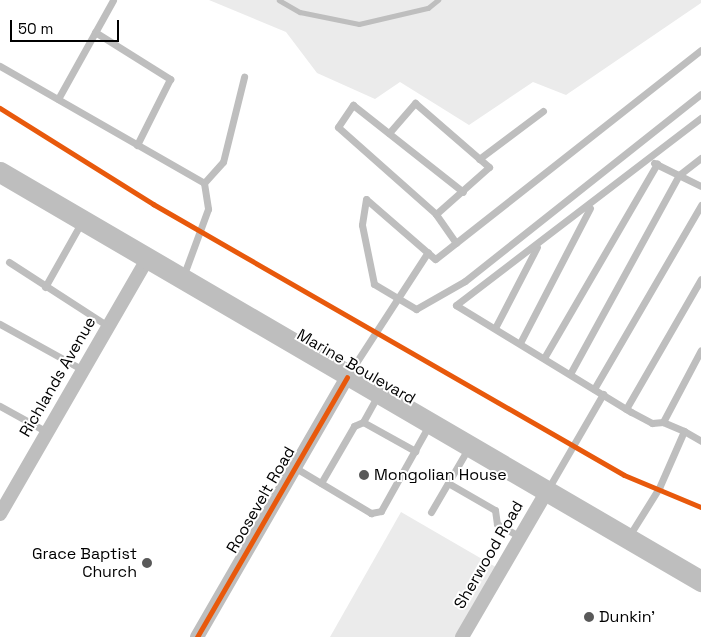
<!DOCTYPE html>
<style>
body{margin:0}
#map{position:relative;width:701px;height:637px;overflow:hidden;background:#fff;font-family:"Space Grotesk",sans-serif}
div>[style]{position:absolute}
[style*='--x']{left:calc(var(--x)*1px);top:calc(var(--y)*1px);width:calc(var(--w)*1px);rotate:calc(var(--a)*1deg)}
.green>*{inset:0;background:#ebebeb}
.stream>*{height:4.5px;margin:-2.25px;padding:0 2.25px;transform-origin:2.25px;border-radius:2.25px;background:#bebebe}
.lane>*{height:7px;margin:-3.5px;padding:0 3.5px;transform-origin:3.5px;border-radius:3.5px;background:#bebebe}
.street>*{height:14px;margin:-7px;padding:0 7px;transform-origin:7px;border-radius:7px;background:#bebebe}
.primary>*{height:21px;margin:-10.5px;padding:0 10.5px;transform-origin:10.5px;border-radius:10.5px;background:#bebebe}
.cycleway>*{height:5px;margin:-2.5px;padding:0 2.5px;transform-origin:2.5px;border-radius:2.5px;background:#e8590c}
.dots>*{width:14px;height:14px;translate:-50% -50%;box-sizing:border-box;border:2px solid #fff;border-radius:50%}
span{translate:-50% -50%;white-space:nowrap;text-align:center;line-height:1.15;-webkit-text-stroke:4px #fff;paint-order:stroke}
.street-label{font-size:16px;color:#000}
.poi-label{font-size:16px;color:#000}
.left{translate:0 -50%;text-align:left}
.right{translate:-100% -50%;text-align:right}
.scale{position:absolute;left:10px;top:20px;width:109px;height:22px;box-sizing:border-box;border:2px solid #000;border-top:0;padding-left:6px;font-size:15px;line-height:18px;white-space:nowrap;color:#000;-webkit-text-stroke:4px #fff;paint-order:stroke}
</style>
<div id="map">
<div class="green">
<i style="clip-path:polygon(209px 0,701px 0,701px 3px,566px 95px,533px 82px,469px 125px,400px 82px,375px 99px,317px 73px,286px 32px)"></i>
<i style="clip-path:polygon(401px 512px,501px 570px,462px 637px,330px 637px)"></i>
</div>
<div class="stream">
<i style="--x:279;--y:0;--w:24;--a:30"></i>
<i style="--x:300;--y:12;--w:60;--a:11.5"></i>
<i style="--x:359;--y:24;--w:71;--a:-13.1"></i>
<i style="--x:428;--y:8;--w:13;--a:-39"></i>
</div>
<div class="lane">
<i style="--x:95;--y:32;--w:89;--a:32.1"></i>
<i style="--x:170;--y:79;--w:74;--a:116.6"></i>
<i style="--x:701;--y:50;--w:338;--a:141.8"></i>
<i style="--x:435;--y:259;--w:91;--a:-139"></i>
<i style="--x:366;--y:199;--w:26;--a:99"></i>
<i style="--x:362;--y:225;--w:60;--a:78.5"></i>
<i style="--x:374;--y:284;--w:49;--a:30.8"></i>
<i style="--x:416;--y:309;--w:56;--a:-29.7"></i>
<i style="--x:465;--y:281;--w:301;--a:-38.4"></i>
<i style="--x:0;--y:66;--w:235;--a:29.8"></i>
<i style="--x:204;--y:183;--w:26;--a:81"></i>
<i style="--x:208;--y:209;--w:72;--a:110.2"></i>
<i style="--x:58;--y:99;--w:113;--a:-60.9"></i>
<i style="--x:389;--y:133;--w:40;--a:-49"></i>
<i style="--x:415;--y:103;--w:98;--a:40.9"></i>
<i style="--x:489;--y:167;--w:71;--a:138.4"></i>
<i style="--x:479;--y:159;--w:80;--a:-36.9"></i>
<i style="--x:654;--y:163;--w:52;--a:26.1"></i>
<i style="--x:204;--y:183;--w:28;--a:-48"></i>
<i style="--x:223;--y:162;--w:88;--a:-76.1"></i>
<i style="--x:456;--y:243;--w:35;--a:-125"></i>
<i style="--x:436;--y:214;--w:131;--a:-138.4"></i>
<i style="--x:338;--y:127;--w:27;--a:-56"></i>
<i style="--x:353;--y:105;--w:140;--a:38.3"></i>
<i style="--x:9;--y:262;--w:118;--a:32.9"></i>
<i style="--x:45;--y:287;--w:73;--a:-60.6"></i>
<i style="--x:0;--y:324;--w:95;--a:29"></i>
<i style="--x:495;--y:328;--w:91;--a:-62.6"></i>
<i style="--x:520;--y:343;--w:152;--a:-62.6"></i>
<i style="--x:544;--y:358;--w:225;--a:-59.8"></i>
<i style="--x:350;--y:372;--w:143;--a:-57"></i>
<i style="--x:570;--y:374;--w:227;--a:-61.3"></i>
<i style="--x:679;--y:175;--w:28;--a:-38"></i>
<i style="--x:594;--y:389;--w:213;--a:-59.8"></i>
<i style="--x:0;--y:406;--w:54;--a:29"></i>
<i style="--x:626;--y:409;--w:150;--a:-60"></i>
<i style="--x:363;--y:422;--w:31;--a:-61"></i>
<i style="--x:663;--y:422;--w:11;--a:175"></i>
<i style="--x:652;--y:423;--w:24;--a:-152"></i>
<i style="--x:631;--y:412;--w:205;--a:-148.6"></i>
<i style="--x:456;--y:305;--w:308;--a:-37.4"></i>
<i style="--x:684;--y:431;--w:20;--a:30"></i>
<i style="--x:294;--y:467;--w:90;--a:30.9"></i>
<i style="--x:371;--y:513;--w:10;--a:-11"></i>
<i style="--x:381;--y:511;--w:98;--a:-60.8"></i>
<i style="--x:321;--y:483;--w:66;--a:-59.9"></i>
<i style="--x:354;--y:426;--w:10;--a:-24"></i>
<i style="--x:363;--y:422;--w:60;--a:29.1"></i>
<i style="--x:448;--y:483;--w:54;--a:29.9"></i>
<i style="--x:495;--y:510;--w:14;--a:82"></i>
<i style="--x:497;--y:524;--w:26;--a:29"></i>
<i style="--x:548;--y:489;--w:110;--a:-59.9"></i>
<i style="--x:431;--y:512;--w:75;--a:-59.7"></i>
<i style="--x:629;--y:536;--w:57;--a:-58"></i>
<i style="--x:659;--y:488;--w:62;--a:-66.3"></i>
<i style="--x:684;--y:431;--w:23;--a:-157"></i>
<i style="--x:663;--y:422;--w:81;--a:-62.2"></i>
</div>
<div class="street">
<i style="--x:0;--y:514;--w:294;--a:-60"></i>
<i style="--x:197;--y:637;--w:300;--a:-60"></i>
<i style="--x:462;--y:637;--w:169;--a:-59.8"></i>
</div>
<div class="primary">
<i style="--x:0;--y:172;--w:812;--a:30.26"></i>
</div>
<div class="cycleway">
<i style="--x:0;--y:108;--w:181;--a:32.1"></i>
<i style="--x:153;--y:204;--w:543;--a:29.91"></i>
<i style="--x:624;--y:475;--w:83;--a:22.6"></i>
<i style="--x:197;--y:637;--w:300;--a:-60"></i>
</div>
<div class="dots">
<i style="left:364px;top:475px;background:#595959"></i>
<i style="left:147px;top:563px;background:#595959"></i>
<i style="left:589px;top:617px;background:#595959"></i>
</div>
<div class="street-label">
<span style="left:356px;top:367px;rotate:30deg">Marine Boulevard</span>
<span style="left:58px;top:377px;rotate:-60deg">Richlands Avenue</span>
<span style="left:261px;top:500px;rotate:-60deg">Roosevelt Road</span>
<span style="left:489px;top:555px;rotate:-60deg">Sherwood Road</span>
</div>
<div class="poi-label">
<span class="left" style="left:374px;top:475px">Mongolian House</span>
<span class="right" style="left:137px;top:563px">Grace Baptist<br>Church</span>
<span class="left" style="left:599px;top:617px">Dunkin'</span>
</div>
<div class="scale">50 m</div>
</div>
